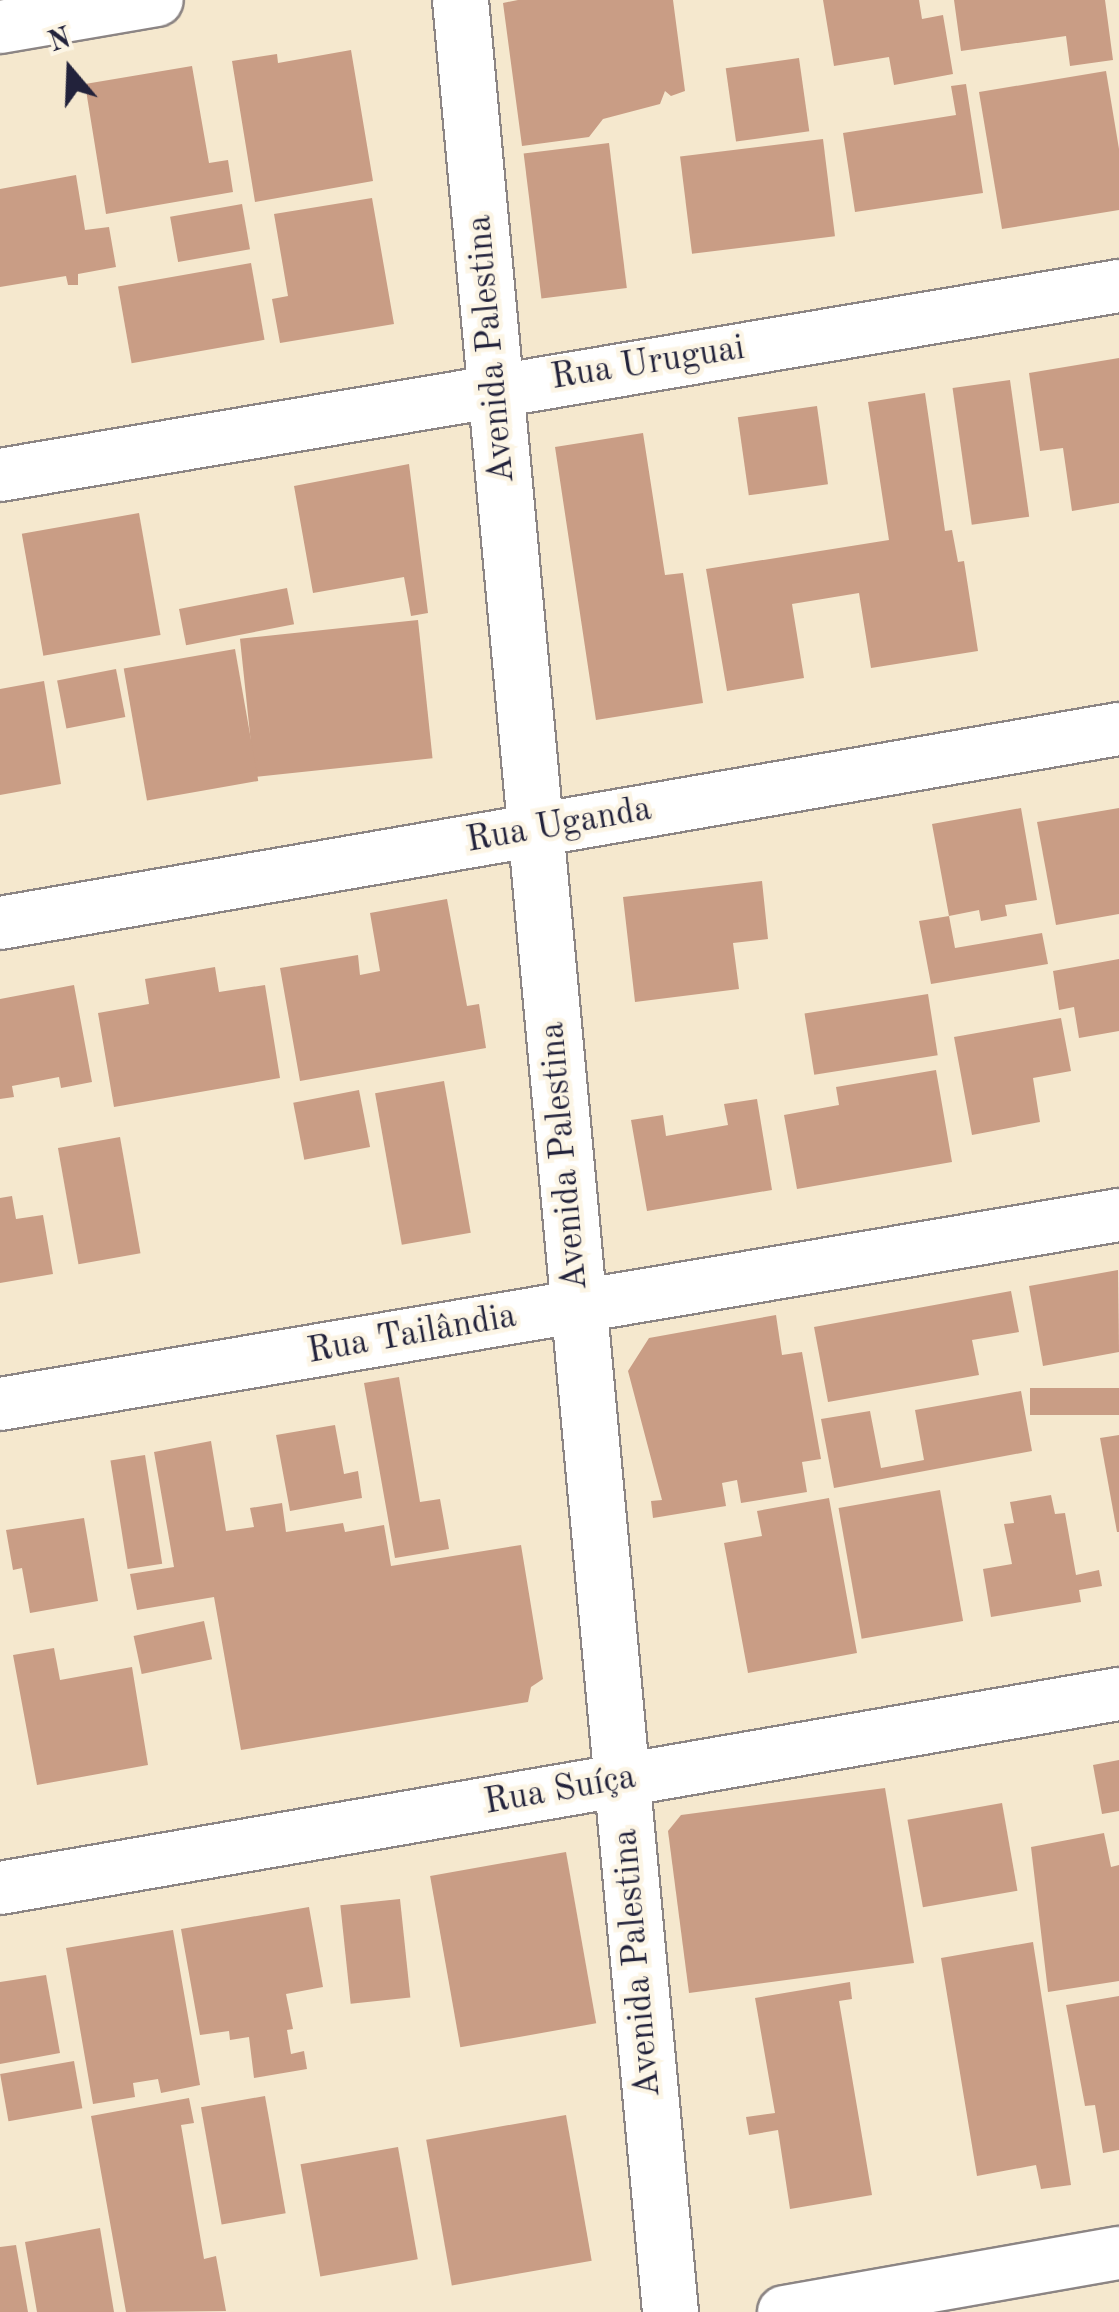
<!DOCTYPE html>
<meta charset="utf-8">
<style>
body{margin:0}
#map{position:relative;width:1119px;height:2312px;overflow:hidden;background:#f5e8ce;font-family:"Old Standard TT",serif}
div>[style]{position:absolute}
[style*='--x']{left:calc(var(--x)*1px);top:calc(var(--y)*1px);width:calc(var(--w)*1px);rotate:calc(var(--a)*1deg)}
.building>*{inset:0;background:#c99d85;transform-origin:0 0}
.roads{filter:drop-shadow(2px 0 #8c8584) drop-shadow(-2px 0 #8c8584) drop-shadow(0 2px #8c8584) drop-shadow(0 -2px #8c8584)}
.street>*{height:52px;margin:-26px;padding:0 26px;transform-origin:26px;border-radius:26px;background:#fff}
.secondary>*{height:55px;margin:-27.5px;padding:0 27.5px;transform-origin:27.5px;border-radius:27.5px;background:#fff}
span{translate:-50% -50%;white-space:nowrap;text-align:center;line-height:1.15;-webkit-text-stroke:9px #fcf5e5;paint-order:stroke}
.street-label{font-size:35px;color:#22223b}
.north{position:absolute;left:20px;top:20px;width:100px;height:100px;-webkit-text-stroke:8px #fcf5e5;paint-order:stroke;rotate:341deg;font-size:28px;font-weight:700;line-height:40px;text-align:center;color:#22223b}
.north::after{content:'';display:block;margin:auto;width:35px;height:45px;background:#22223b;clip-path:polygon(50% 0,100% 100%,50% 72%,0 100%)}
</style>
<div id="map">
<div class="building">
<i style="clip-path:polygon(518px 0,673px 0,685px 91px,671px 96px,665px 91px,660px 104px,603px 119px,589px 137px,522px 146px,503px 3px)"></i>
<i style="clip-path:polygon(823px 0,919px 0,922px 19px,943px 15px,953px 74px,894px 85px,889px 57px,834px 66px)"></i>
<i style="clip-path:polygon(954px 0,1105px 0,1113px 60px,1070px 66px,1066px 36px,961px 51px)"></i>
<i style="clip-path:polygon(351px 50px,373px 181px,255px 202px,232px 61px,277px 54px,278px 63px)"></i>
<i style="left:799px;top:58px;width:74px;height:74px;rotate:82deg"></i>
<i style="clip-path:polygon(192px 66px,209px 163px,228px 160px,233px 192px,106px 214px,85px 84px)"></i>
<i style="clip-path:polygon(1106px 71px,1119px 149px,1119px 210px,1002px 229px,979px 92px)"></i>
<i style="clip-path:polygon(966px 84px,983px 193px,855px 212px,843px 133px,956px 115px,951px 86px)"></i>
<i style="left:823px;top:139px;width:98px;height:144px;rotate:83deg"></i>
<i style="left:609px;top:143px;width:146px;height:86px;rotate:83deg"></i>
<i style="clip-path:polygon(76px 175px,85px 230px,109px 227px,116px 267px,78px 274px,78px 285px,68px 285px,66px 276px,0 287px,0 189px)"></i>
<i style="clip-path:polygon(372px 198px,394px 324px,280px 343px,272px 299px,288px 296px,274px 214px)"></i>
<i style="left:242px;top:204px;width:46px;height:73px;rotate:80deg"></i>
<i style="left:251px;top:263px;width:78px;height:135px;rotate:80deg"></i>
<i style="clip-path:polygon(1119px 358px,1119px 503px,1072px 511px,1063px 448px,1040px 451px,1029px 373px)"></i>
<i style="left:1010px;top:380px;width:138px;height:58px;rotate:82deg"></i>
<i style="clip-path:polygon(925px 393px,945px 531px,952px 530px,958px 562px,964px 561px,978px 651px,871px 668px,859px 593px,792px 604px,804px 678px,727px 691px,706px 569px,889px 540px,868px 402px)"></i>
<i style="left:817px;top:406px;width:79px;height:80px;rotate:82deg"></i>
<i style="clip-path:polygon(643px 433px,665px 575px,683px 573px,703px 703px,596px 720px,555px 447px)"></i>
<i style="clip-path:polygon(409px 464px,428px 613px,411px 616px,404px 577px,313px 593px,294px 486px)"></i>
<i style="left:139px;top:513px;width:124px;height:119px;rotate:80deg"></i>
<i style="left:287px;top:588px;width:37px;height:110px;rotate:79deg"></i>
<i style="left:418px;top:620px;width:139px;height:179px;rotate:84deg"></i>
<i style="left:235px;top:649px;width:134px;height:113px;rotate:80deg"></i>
<i style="left:116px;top:669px;width:49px;height:60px;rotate:79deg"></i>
<i style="clip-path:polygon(44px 681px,61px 784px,0 795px,0 689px)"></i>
<i style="clip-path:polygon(1021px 808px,1037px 900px,1005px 905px,1007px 916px,981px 921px,979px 910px,949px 916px,932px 824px)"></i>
<i style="clip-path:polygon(1119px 808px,1119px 914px,1056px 925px,1037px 822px)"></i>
<i style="clip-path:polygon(762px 881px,768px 939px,733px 943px,739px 989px,635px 1002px,623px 897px)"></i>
<i style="clip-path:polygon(447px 899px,467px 1006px,479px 1004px,486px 1048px,300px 1081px,280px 968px,358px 955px,360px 975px,380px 971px,370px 913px)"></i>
<i style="clip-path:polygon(949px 916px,955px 948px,1042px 933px,1048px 964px,931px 984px,919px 921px)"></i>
<i style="clip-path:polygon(1119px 959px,1119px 1031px,1079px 1038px,1074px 1007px,1059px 1010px,1053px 971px)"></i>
<i style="clip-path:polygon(215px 967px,219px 992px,265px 985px,280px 1078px,114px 1107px,98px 1013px,149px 1004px,145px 979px)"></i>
<i style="clip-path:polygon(74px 985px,92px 1082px,61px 1088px,59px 1077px,12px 1086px,14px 1097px,0 1099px,0 999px)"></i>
<i style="left:928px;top:994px;width:62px;height:125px;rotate:81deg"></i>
<i style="clip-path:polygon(1061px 1018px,1071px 1071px,1033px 1078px,1040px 1122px,972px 1135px,954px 1037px)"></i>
<i style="clip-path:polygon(936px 1070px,952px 1162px,797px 1189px,784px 1115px,839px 1105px,836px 1087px)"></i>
<i style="left:444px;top:1081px;width:154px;height:70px;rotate:80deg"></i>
<i style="left:359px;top:1090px;width:58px;height:67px;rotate:79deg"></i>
<i style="clip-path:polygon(757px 1099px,772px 1190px,647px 1211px,631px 1120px,663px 1115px,666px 1136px,728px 1125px,724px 1104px)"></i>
<i style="left:120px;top:1137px;width:118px;height:63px;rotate:80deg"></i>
<i style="clip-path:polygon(12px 1196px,16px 1219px,43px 1215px,53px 1274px,0 1283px,0 1198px)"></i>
<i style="clip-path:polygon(1118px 1270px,1119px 1352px,1043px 1366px,1029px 1286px)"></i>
<i style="clip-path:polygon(1011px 1291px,1019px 1332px,972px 1340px,979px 1375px,828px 1402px,814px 1327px)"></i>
<i style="clip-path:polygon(776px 1315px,782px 1355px,802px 1352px,821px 1459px,802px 1462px,807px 1492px,741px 1503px,737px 1480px,722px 1483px,726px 1506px,653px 1518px,651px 1501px,662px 1500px,628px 1371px,649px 1338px)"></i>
<i style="clip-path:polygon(399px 1377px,420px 1502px,440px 1499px,449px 1549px,395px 1558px,364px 1383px)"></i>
<i style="left:1119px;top:1388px;width:27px;height:89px;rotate:90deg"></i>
<i style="clip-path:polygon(1021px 1391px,1032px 1451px,834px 1488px,821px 1419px,870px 1411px,881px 1468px,924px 1460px,915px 1410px)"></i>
<i style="clip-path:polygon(335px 1425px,344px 1474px,358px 1471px,362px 1498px,290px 1511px,276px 1435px)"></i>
<i style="clip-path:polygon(1119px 1435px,1119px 1532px,1117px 1532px,1100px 1438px)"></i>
<i style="clip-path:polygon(211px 1441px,226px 1531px,254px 1527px,250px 1508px,282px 1503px,286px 1532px,343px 1523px,345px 1532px,384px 1525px,391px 1566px,521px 1545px,543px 1679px,531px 1687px,528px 1702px,241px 1750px,214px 1597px,137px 1610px,130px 1574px,174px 1567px,154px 1452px)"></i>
<i style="left:145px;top:1455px;width:110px;height:35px;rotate:81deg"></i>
<i style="left:940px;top:1490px;width:133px;height:103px;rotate:80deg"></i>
<i style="clip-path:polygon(1051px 1495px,1055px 1514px,1065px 1513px,1076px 1575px,1099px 1570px,1102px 1586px,1079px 1590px,1081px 1602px,991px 1617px,983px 1569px,1012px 1564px,1004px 1524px,1014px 1523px,1010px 1502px)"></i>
<i style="clip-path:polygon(829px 1498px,857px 1653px,748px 1673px,724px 1543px,762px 1536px,757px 1511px)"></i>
<i style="clip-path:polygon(84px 1518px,98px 1601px,30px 1613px,22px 1568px,13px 1570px,6px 1530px)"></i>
<i style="left:204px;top:1621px;width:39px;height:72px;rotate:78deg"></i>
<i style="clip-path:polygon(54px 1648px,60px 1680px,132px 1667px,148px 1765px,37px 1785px,13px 1655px)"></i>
<i style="clip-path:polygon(1119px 1760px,1119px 1811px,1102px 1814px,1093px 1765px)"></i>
<i style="clip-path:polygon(885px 1788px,914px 1963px,689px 1993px,668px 1831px,681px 1815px)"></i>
<i style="left:1002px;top:1803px;width:89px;height:96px;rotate:80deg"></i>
<i style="clip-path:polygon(1104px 1833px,1111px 1867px,1119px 1865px,1119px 1981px,1048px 1992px,1031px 1847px)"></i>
<i style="left:566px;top:1852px;width:174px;height:138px;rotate:80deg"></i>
<i style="left:400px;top:1899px;width:99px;height:60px;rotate:84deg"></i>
<i style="clip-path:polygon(309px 1907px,323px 1987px,286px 1994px,293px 2029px,287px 2030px,291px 2054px,304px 2051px,307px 2069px,254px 2078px,249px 2037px,230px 2040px,229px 2031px,200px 2035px,181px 1929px)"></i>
<i style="clip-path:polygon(173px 1930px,200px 2085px,161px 2093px,158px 2079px,133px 2083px,135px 2097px,93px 2104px,66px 1948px)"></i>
<i style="clip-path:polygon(1033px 1942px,1071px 2185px,1041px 2189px,1036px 2165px,977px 2176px,941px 1958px)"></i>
<i style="clip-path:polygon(46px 1975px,60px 2053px,0 2064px,0 1982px)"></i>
<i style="clip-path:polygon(850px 1982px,852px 1999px,839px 2001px,872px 2195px,790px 2209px,778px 2130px,749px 2135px,746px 2117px,775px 2113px,755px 1998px)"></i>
<i style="clip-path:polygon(1119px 1996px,1119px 2150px,1103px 2153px,1095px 2105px,1085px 2106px,1066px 2005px)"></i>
<i style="left:74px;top:2061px;width:48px;height:75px;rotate:80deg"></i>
<i style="left:265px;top:2096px;width:119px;height:65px;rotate:80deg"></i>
<i style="clip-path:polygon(189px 2098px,194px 2123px,181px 2125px,204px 2259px,216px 2256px,226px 2311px,126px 2312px,91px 2116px)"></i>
<i style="left:566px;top:2115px;width:148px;height:142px;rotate:80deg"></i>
<i style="left:398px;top:2147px;width:114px;height:99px;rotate:80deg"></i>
<i style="clip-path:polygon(100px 2228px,114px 2312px,37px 2312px,25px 2242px)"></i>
<i style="clip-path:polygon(16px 2245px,28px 2312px,0 2312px,0 2247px)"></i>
</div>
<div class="roads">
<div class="street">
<i style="--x:0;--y:27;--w:159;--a:-9.8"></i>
<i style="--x:0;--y:475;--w:1135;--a:-9.59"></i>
<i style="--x:0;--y:923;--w:1136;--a:-9.84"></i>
<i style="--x:0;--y:1404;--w:1135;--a:-9.59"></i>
<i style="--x:0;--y:1888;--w:1136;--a:-9.84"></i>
<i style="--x:784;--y:2312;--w:340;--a:-10"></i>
</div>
<div class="secondary">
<i style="--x:460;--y:0;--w:2322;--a:84.81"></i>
</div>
</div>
<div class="street-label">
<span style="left:492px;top:349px;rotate:-95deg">Avenida Palestina</span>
<span style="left:648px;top:364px;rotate:-9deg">Rua Uruguai</span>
<span style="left:559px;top:826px;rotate:-10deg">Rua Uganda</span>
<span style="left:565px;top:1156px;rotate:-95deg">Avenida Palestina</span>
<span style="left:412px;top:1335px;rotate:-10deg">Rua Tailândia</span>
<span style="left:560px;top:1791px;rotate:-10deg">Rua Suíça</span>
<span style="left:638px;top:1963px;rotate:-95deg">Avenida Palestina</span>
</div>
<div class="north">N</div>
</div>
